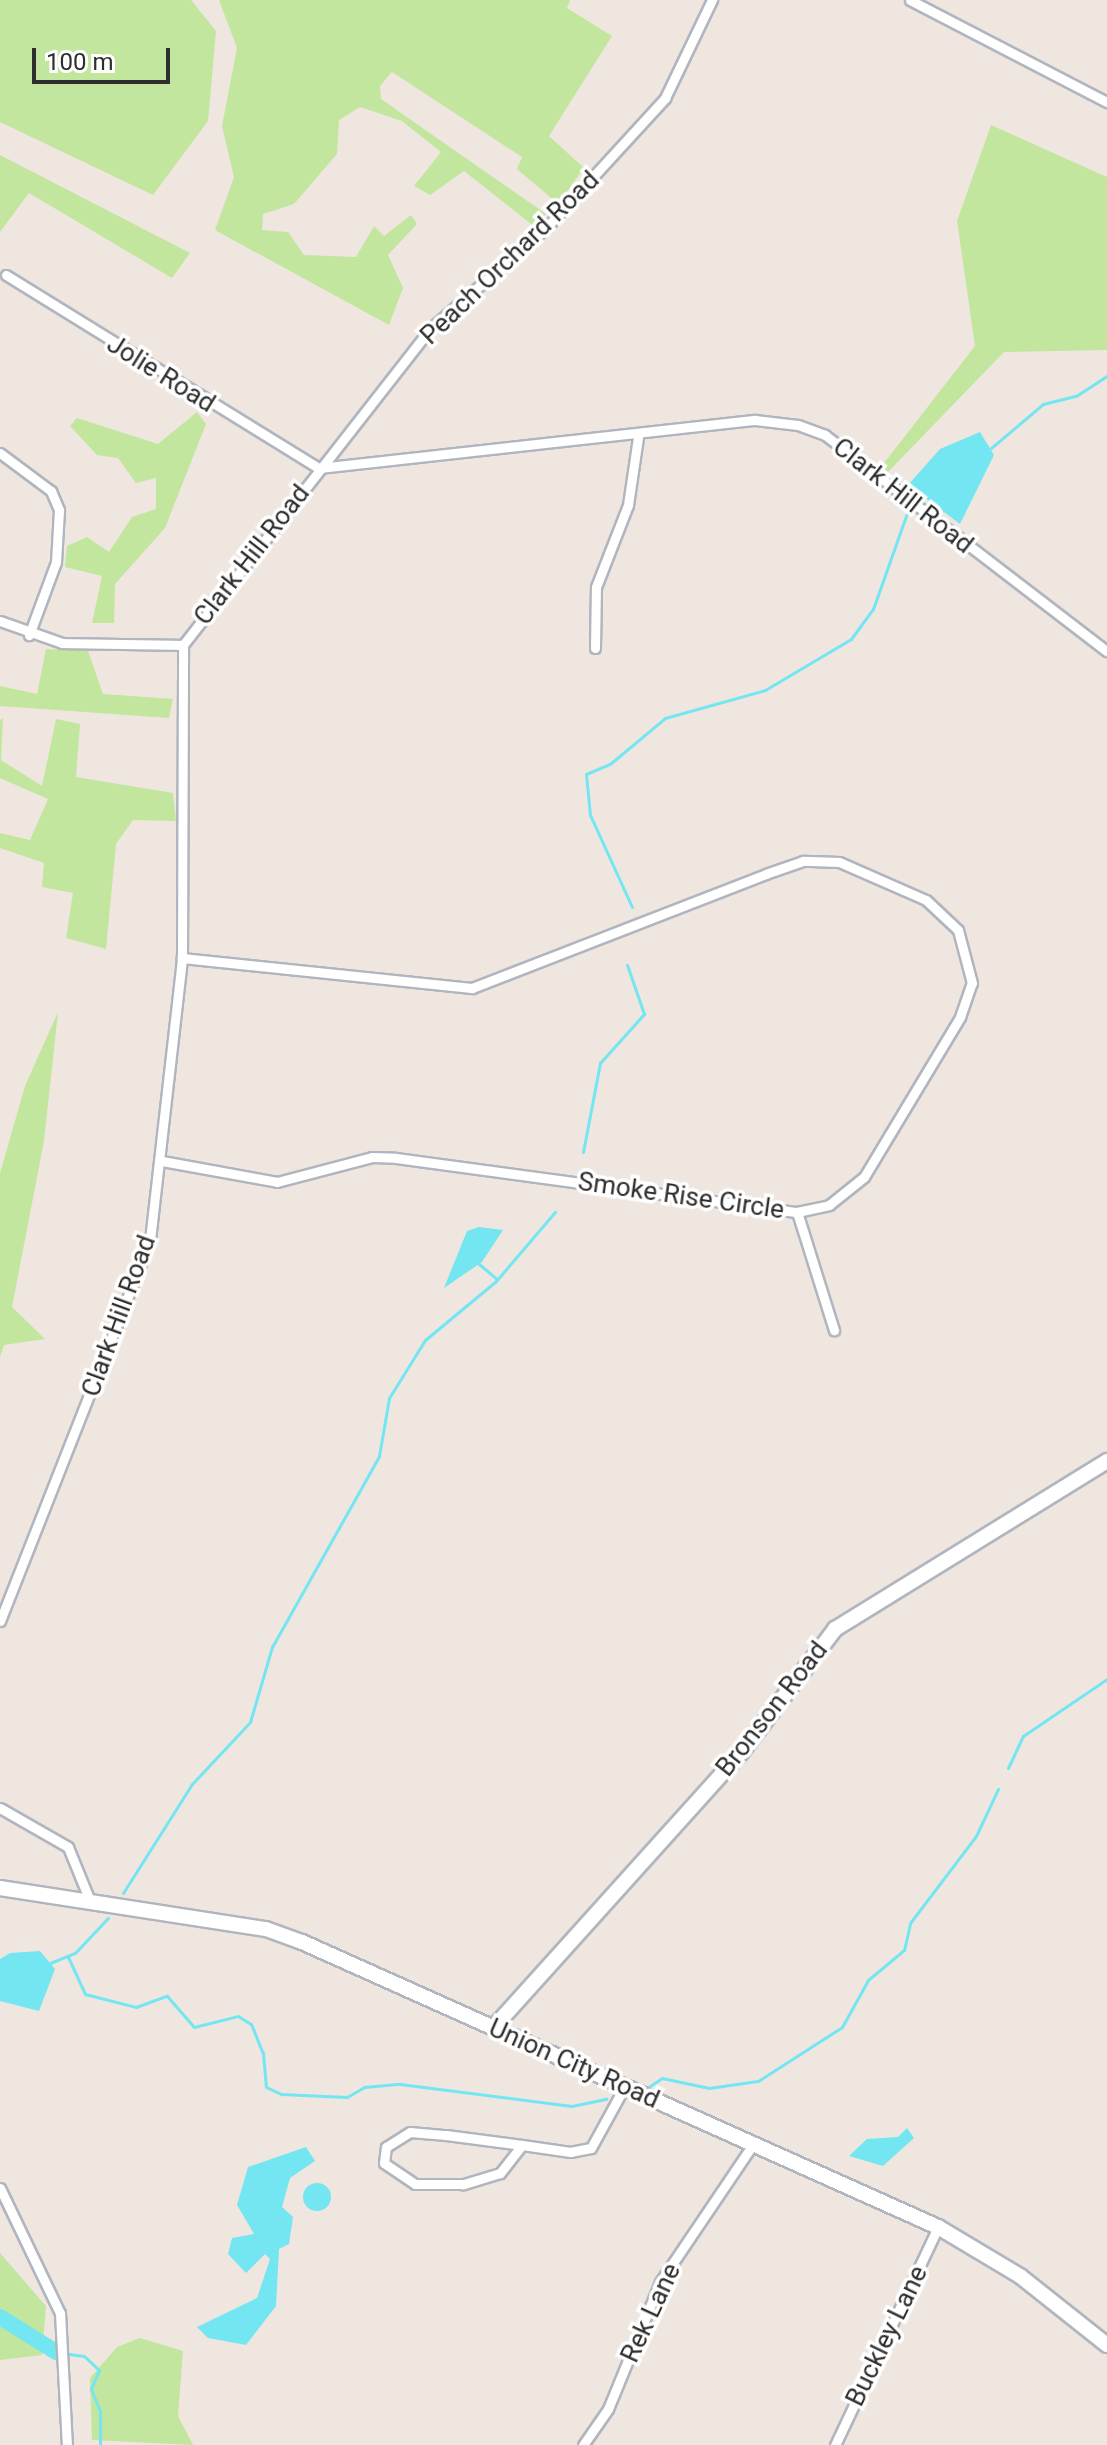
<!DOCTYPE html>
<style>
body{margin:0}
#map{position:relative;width:1107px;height:2445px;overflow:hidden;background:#efe6e0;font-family:Roboto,sans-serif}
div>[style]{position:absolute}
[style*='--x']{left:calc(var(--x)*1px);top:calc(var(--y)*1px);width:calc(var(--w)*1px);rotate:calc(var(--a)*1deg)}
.green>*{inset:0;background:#c2e69d}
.water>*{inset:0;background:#73e6f1}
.round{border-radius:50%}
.stream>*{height:3px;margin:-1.5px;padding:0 1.5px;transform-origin:1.5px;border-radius:1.5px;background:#73e6f1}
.river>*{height:16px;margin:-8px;padding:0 8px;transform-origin:8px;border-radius:8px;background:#73e6f1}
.roads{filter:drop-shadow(2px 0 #b0b5be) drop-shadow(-2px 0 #b0b5be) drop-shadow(0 2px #b0b5be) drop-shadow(0 -2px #b0b5be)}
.street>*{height:9px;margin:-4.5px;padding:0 4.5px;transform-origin:4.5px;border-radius:4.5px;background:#fff}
.secondary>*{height:14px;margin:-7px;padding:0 7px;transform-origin:7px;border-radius:7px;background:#fff}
span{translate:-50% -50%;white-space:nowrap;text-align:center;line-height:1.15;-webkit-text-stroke:7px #fff;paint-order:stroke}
.street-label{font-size:26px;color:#2e2e2e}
.scale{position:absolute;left:32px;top:48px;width:138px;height:36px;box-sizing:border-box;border:4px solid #2e2e2e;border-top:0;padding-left:10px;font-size:24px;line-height:28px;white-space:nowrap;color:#2e2e2e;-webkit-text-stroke:6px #fff;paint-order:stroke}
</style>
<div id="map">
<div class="green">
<i style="clip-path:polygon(0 0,191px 0,216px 31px,208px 121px,153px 195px,0 122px)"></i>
<i style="clip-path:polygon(219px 0,570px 0,567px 8px,612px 36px,549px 136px,584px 168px,558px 204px,517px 169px,522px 157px,392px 72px,380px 86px,381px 99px,546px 214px,535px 227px,464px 171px,430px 195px,414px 186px,441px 152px,402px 121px,360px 107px,339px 120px,337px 154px,294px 204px,263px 214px,262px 230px,288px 232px,304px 255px,356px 257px,374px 226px,384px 236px,411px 215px,417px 224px,388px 255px,403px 288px,389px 325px,215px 230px,234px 177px,222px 126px,237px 48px)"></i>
<i style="clip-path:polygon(991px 125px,1107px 177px,1107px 350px,1004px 352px,888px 472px,881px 467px,975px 346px,957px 221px)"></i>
<i style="clip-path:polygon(0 155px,190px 253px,172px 278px,29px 193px,0 232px)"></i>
<i style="clip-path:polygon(197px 412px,206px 424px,165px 528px,115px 584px,114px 623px,92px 623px,102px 576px,65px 567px,67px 546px,87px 537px,109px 552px,132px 517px,156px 509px,156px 478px,136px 483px,118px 458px,97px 455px,70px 426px,77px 418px,158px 444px)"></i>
<i style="clip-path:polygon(46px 649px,88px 651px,103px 694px,173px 699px,169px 718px,0 706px,0 686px,37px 694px)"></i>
<i style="clip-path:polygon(3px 718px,1px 760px,42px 786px,56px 719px,80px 724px,76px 777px,173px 793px,176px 821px,133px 820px,116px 844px,106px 949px,66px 938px,73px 893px,42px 887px,44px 863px,0 848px,0 833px,30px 840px,48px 799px,0 778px,0 720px)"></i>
<i style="clip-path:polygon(58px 1012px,44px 1141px,12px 1307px,45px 1339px,4px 1345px,0 1357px,0 1173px,25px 1086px)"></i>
<i style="clip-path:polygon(0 2253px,46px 2306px,42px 2355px,0 2360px)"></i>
<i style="clip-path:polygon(140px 2338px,183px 2351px,178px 2416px,193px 2445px,92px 2440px,90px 2378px,117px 2347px)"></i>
</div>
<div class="water">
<i style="clip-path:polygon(980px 432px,994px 455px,960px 524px,908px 485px,940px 449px)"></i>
<i style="clip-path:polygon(479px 1227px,503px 1230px,482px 1262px,444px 1288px,467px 1231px)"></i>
<i style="clip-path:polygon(10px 1953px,40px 1951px,55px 1969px,39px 2011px,0 2001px,0 1959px)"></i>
<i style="clip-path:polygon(907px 2128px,914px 2138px,883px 2166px,849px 2156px,867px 2139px,898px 2137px)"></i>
<i style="clip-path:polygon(306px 2147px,315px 2161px,290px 2178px,282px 2207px,293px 2217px,289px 2244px,279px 2249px,276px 2306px,246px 2345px,208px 2338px,197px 2327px,257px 2298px,270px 2259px,265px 2254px,246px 2273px,228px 2254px,232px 2238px,254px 2234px,237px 2205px,248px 2167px)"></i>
<i class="round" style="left:303px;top:2183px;width:28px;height:28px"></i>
</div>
<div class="stream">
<i style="--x:991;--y:448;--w:68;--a:-40.2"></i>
<i style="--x:1043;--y:404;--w:34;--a:-14"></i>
<i style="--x:1076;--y:396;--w:37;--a:-33"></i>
<i style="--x:632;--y:907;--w:101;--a:-114.5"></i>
<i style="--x:590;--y:815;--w:41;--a:-95.6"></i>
<i style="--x:586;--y:774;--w:26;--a:-23"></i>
<i style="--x:610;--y:764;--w:72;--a:-39.9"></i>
<i style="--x:665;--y:718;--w:104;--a:-15.6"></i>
<i style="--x:765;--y:690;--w:100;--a:-30.7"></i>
<i style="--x:851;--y:639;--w:37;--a:-54"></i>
<i style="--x:873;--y:609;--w:105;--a:-70.5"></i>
<i style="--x:583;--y:1152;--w:91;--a:-79.2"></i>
<i style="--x:600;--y:1063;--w:66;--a:-48.1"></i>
<i style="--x:644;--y:1014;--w:52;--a:-109.1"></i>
<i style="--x:479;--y:1264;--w:23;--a:40"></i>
<i style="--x:1008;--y:1768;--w:35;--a:-65"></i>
<i style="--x:1023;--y:1736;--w:102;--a:-34.2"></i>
<i style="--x:123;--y:1893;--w:129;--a:-57.7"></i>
<i style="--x:192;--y:1784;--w:85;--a:-46.9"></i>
<i style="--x:250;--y:1722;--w:78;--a:-73.7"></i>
<i style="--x:272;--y:1647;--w:219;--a:-60.7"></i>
<i style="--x:379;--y:1456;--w:59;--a:-80.2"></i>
<i style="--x:389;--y:1398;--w:68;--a:-58.2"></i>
<i style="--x:425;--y:1340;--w:92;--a:-39.7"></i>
<i style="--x:496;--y:1281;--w:91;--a:-49.5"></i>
<i style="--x:68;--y:1957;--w:41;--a:65.3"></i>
<i style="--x:85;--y:1994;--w:53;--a:14.3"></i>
<i style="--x:136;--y:2007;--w:33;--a:-20"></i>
<i style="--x:167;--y:1996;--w:41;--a:48.9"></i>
<i style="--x:194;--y:2027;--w:45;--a:-14"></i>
<i style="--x:238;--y:2016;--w:15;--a:32"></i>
<i style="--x:251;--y:2024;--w:31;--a:68"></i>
<i style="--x:263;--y:2053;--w:34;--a:85"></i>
<i style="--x:266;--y:2087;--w:17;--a:25"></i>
<i style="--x:281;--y:2094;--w:66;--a:2.6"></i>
<i style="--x:347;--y:2097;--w:20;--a:-30"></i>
<i style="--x:364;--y:2087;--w:36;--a:-5"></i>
<i style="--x:400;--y:2084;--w:173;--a:7.3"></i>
<i style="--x:572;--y:2106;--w:35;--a:-12"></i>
<i style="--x:50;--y:1963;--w:27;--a:-22"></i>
<i style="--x:75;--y:1953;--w:48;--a:-46.7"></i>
<i style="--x:647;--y:2088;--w:18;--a:-34"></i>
<i style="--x:662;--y:2078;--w:48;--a:12"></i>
<i style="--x:709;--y:2088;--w:49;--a:-8.1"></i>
<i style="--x:758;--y:2081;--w:100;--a:-32.7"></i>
<i style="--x:842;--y:2027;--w:54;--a:-61"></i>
<i style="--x:868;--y:1980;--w:47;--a:-39.8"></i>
<i style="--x:904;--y:1950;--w:28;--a:-77"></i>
<i style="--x:910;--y:1923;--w:109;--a:-52.8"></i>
<i style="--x:976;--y:1836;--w:52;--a:-64.9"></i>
<i style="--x:69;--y:2354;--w:15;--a:8"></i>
<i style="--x:84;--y:2356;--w:21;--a:43"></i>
<i style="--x:99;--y:2370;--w:21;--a:113"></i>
<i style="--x:91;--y:2389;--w:24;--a:68"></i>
<i style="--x:100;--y:2411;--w:34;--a:90"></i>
</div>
<div class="river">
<i style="--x:0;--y:2317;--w:66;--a:32"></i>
</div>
<div class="roads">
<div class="street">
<i style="--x:910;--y:0;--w:222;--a:27.4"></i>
<i style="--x:6;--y:275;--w:368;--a:31.7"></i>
<i style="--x:0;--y:453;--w:64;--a:36.7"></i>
<i style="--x:51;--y:491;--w:21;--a:67"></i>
<i style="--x:59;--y:510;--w:52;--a:93.3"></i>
<i style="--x:56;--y:562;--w:78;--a:110.3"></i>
<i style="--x:319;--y:468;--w:439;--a:-6.3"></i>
<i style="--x:755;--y:420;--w:43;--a:6.6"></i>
<i style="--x:798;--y:425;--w:29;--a:20"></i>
<i style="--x:825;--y:435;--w:355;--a:37.5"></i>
<i style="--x:0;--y:621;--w:66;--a:19.5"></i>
<i style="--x:62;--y:643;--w:121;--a:0.9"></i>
<i style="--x:595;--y:648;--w:61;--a:-89.1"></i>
<i style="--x:596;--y:587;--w:88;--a:-68.7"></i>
<i style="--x:628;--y:505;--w:69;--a:-81.6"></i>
<i style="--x:162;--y:1161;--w:117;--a:10.3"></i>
<i style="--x:277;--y:1182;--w:98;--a:-14.7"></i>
<i style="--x:372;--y:1157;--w:24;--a:2"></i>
<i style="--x:396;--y:1158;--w:405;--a:7.7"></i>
<i style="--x:797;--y:1212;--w:33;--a:-12"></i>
<i style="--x:829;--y:1205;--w:45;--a:-38.7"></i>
<i style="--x:864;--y:1177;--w:187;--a:-59"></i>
<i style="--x:960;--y:1017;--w:36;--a:-71"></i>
<i style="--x:972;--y:983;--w:55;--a:-104.8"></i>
<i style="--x:958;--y:930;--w:44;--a:-136.8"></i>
<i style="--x:926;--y:900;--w:95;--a:-156.4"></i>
<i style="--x:839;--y:862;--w:36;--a:-178"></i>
<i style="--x:803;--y:861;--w:39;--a:161"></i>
<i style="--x:766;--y:874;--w:315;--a:158.8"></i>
<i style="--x:472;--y:988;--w:292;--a:-174.1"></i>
<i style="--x:797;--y:1212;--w:124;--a:72.6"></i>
<i style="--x:0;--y:1621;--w:409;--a:-68.5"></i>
<i style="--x:150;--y:1240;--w:284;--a:-83.5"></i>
<i style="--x:182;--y:958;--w:313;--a:-89.8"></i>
<i style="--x:183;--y:645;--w:401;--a:-52"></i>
<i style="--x:430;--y:329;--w:155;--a:-41.1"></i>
<i style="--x:547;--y:227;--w:175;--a:-47.5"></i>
<i style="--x:665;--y:98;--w:109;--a:-64.4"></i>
<i style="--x:0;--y:1808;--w:78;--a:29.8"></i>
<i style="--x:68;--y:1847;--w:58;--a:67.8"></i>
<i style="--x:522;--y:2145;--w:36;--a:128"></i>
<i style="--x:500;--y:2173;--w:39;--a:163"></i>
<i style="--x:463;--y:2184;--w:48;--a:180"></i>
<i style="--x:415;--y:2184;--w:37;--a:-146"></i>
<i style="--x:384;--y:2163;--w:16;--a:-83"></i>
<i style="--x:386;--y:2147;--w:28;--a:-32"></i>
<i style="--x:410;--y:2132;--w:36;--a:5"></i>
<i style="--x:446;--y:2135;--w:77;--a:7.5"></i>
<i style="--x:522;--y:2145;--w:49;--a:8.3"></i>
<i style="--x:570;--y:2152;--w:21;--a:-11"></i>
<i style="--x:591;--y:2148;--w:71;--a:-61.3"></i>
<i style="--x:0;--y:2188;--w:139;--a:64.4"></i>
<i style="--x:60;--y:2313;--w:132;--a:87"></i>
<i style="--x:583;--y:2445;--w:44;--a:-55.2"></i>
<i style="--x:608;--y:2409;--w:137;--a:-67.7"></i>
<i style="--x:660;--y:2282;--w:166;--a:-56"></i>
<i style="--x:835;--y:2445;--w:241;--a:-64.7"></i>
</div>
<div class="secondary">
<i style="--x:0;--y:1888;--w:269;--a:8.8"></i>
<i style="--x:266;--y:1929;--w:38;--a:20"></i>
<i style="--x:302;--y:1942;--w:697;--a:24.14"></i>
<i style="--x:938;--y:2227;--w:96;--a:30.9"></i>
<i style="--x:1020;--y:2276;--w:111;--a:38.4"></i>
<i style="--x:494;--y:2027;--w:369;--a:-48"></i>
<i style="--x:741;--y:1753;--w:156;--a:-52.8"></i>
<i style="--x:835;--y:1629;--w:320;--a:-31.7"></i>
</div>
</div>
<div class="street-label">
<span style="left:510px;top:258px;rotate:-44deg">Peach Orchard Road</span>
<span style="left:161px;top:374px;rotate:32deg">Jolie Road</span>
<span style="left:903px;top:496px;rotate:38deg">Clark Hill Road</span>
<span style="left:252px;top:555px;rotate:-52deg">Clark Hill Road</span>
<span style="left:681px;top:1196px;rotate:8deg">Smoke Rise Circle</span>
<span style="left:119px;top:1316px;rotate:-70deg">Clark Hill Road</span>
<span style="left:772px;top:1709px;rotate:-52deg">Bronson Road</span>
<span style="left:574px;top:2064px;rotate:24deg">Union City Road</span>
<span style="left:651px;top:2313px;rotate:-65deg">Rek Lane</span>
<span style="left:887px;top:2336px;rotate:-64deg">Buckley Lane</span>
</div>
<div class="scale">100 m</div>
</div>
